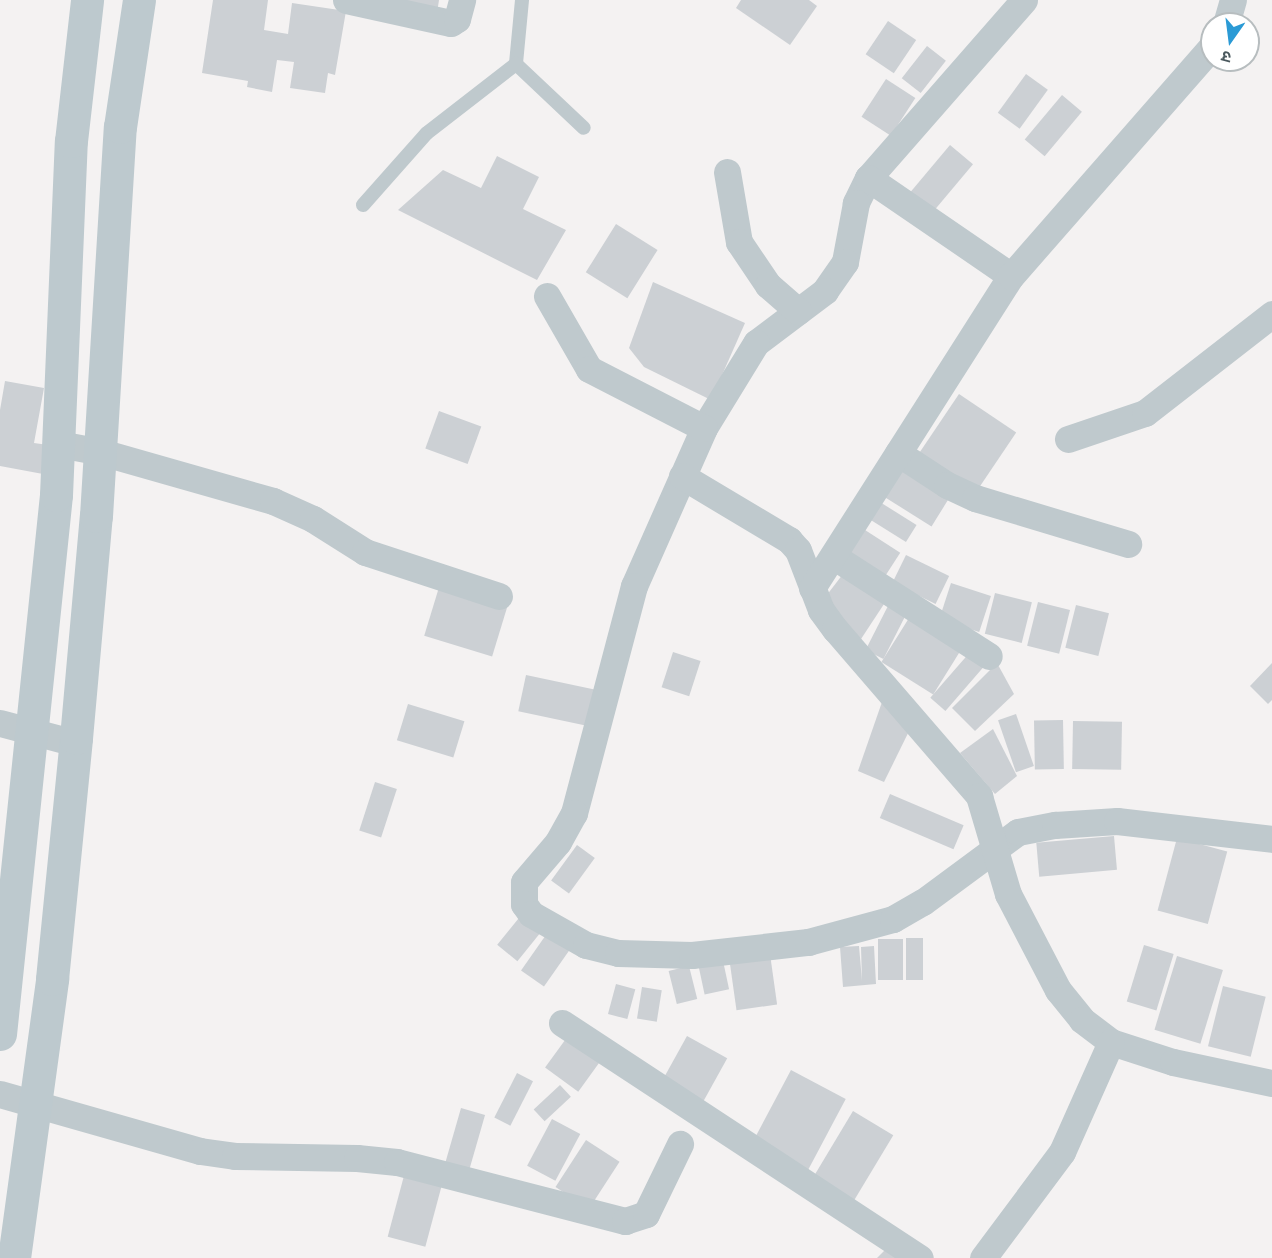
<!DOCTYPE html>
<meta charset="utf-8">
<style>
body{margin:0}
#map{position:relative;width:1272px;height:1258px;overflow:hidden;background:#f4f2f2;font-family:"Golos Text","Noto Sans Devanagari",sans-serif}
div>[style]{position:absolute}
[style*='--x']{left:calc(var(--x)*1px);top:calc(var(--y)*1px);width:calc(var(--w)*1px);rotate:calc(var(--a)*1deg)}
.building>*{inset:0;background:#ccd0d4;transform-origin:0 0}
.lane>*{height:14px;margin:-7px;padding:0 7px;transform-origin:7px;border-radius:7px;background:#bfc9cd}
.street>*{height:27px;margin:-13.5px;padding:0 13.5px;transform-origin:13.5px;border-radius:13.5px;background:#bfc9cd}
.secondary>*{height:33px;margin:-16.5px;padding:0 16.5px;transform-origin:16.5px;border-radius:16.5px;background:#bdc9ce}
span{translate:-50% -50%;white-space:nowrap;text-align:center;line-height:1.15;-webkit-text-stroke:6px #fff;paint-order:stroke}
.north{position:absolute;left:1200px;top:12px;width:60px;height:60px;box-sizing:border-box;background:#fff;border:2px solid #b7bdbf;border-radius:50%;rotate:194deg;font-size:16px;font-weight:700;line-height:24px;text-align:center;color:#4b595e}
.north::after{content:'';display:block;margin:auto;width:21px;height:27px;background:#2b9ad5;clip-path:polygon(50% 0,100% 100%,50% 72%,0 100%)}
</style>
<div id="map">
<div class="building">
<i style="clip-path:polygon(213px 0,268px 0,264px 30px,288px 34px,292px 3px,346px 11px,335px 75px,328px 73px,325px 93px,290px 88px,294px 62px,277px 60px,272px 92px,247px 87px,248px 81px,202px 73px)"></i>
<i style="clip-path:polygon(364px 0,439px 0,437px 13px)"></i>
<i style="clip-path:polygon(741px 0,809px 0,817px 6px,790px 45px,736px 8px)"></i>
<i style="left:888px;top:21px;width:34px;height:40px;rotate:34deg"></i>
<i style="left:927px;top:46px;width:24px;height:41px;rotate:38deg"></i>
<i style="left:1026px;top:74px;width:27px;height:48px;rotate:36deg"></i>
<i style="left:886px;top:79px;width:35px;height:45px;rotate:33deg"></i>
<i style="left:1062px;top:95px;width:26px;height:58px;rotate:40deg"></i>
<i style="left:950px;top:145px;width:30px;height:64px;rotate:40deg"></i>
<i style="clip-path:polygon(497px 156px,539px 177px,523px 209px,566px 230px,537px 280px,398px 210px,443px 170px,481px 188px)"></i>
<i style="left:616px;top:224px;width:49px;height:57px;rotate:32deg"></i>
<i style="clip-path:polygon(653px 282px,745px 323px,711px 400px,644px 367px,629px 348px)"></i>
<i style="clip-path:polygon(5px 381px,44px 388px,34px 443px,48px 445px,43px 474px,0 466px,0 410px)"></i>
<i style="left:959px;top:394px;width:69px;height:72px;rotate:34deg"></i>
<i style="left:439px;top:411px;width:45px;height:40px;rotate:20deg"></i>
<i style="left:898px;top:463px;width:62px;height:36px;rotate:32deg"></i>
<i style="left:875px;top:499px;width:49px;height:20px;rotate:32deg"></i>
<i style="left:865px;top:530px;width:42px;height:35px;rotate:33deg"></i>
<i style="left:906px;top:555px;width:48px;height:31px;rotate:26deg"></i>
<i style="clip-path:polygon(843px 574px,886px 601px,861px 639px,823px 600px)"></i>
<i style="left:951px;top:583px;width:42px;height:38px;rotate:18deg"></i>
<i style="left:440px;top:584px;width:71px;height:54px;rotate:17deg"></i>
<i style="left:995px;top:593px;width:38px;height:42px;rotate:14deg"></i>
<i style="left:891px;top:600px;width:20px;height:56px;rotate:27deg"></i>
<i style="left:1038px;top:602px;width:33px;height:45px;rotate:14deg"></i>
<i style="left:1076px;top:605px;width:34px;height:44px;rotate:14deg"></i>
<i style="left:909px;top:618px;width:61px;height:52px;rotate:32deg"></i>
<i style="left:971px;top:651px;width:20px;height:62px;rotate:41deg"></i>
<i style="left:673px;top:652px;width:29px;height:37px;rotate:18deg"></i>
<i style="clip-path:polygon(997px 663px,1014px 694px,975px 731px,952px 708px)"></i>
<i style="clip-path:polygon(1272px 663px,1272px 700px,1268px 704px,1250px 686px)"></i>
<i style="left:526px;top:675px;width:76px;height:37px;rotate:12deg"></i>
<i style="clip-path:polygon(882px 702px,914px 721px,884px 782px,858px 771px)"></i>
<i style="left:408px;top:704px;width:59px;height:38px;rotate:17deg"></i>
<i style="left:1016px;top:714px;width:55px;height:19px;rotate:71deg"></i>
<i style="left:1063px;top:720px;width:49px;height:29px;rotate:89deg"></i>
<i style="left:1073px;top:721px;width:49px;height:48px;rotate:1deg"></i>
<i style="clip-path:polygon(993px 729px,1017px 776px,995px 794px,960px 753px)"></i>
<i style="left:375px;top:782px;width:23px;height:51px;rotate:18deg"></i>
<i style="left:890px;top:794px;width:80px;height:26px;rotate:23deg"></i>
<i style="left:1114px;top:836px;width:34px;height:78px;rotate:85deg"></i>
<i style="left:1177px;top:838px;width:52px;height:75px;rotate:15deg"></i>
<i style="left:577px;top:845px;width:22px;height:44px;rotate:36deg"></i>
<i style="left:523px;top:913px;width:26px;height:41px;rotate:39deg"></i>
<i style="left:548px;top:932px;width:28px;height:47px;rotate:35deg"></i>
<i style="left:906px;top:938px;width:17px;height:42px"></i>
<i style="left:878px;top:939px;width:25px;height:41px"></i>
<i style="left:1144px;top:945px;width:31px;height:59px;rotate:17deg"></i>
<i style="clip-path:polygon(859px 946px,862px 981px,861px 947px,874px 946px,876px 984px,843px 987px,840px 947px)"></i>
<i style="left:770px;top:954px;width:51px;height:41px;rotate:82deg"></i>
<i style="left:722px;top:956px;width:34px;height:25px;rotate:78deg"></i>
<i style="left:1177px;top:956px;width:48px;height:77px;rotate:17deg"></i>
<i style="left:689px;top:966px;width:34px;height:21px;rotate:76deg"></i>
<i style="left:616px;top:984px;width:20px;height:31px;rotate:15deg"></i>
<i style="left:1223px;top:986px;width:44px;height:62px;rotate:14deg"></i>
<i style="left:642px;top:987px;width:20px;height:32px;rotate:9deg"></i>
<i style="left:568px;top:1036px;width:41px;height:39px;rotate:36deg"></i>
<i style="left:687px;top:1036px;width:46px;height:56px;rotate:29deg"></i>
<i style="left:791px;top:1070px;width:62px;height:82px;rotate:28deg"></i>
<i style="left:517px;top:1073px;width:18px;height:50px;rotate:27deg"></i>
<i style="left:560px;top:1085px;width:16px;height:36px;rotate:47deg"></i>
<i style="left:461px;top:1108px;width:25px;height:59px;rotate:16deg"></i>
<i style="left:853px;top:1111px;width:47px;height:83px;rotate:31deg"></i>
<i style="left:552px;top:1119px;width:32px;height:53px;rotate:28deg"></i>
<i style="left:586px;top:1140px;width:40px;height:56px;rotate:33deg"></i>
<i style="left:405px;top:1172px;width:39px;height:67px;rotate:15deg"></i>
<i style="clip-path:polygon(890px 1245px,903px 1258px,877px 1258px)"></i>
</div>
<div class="lane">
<i style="--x:522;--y:0;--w:64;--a:95.4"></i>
<i style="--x:516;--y:64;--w:93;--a:43.3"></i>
<i style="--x:363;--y:205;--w:96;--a:-48.4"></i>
<i style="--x:427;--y:133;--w:113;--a:-37.8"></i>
</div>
<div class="street">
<i style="--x:346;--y:0;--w:107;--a:12.4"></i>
<i style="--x:451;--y:23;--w:7;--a:-34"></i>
<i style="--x:457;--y:19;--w:20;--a:-75"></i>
<i style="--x:1024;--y:0;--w:237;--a:131.2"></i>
<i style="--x:868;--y:178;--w:28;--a:116"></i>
<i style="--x:856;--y:203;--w:60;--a:100.6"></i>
<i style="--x:845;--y:262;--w:35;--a:125"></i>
<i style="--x:825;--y:291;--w:86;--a:143"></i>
<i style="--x:756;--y:343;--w:100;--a:121.5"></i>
<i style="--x:704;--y:428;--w:173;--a:113.9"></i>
<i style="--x:634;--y:586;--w:235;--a:104.8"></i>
<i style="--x:574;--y:813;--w:33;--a:119"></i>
<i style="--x:558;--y:842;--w:52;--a:130.4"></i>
<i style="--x:524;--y:882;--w:22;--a:90"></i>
<i style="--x:524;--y:904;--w:12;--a:55"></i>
<i style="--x:531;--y:914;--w:63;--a:29.4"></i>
<i style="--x:586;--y:945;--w:33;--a:14"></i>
<i style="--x:618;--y:953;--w:74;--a:1.5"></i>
<i style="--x:692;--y:955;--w:117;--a:-6.4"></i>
<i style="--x:808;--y:942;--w:88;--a:-15.1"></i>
<i style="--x:893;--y:919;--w:34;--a:-30"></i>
<i style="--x:923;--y:902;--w:118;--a:-36.4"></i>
<i style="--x:1018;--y:832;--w:38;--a:-11"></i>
<i style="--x:1055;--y:825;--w:62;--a:-3.7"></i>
<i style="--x:1117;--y:821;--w:156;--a:6.6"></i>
<i style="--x:1226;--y:24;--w:25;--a:-74"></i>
<i style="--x:727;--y:172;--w:71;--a:80.3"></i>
<i style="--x:739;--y:242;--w:52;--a:56"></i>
<i style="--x:768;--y:285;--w:40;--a:41"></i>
<i style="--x:868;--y:178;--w:173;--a:34.4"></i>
<i style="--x:547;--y:296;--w:84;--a:60.1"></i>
<i style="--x:589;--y:369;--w:129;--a:27.2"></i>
<i style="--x:1068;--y:439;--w:81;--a:-18.7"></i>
<i style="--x:1145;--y:413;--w:161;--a:-37.9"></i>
<i style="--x:59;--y:444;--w:43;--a:10.8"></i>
<i style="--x:101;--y:452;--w:179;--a:15.9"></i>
<i style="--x:273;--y:501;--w:44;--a:24.2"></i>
<i style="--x:313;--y:519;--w:62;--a:32.4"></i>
<i style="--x:365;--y:552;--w:141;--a:18.2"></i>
<i style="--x:898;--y:453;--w:59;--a:33.1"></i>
<i style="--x:947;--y:485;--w:31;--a:25"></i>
<i style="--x:975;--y:498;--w:160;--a:16.7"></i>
<i style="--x:682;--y:476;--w:125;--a:30.9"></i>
<i style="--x:789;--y:540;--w:13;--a:48"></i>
<i style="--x:798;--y:550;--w:64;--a:69"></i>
<i style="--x:821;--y:610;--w:24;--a:54"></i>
<i style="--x:835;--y:629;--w:221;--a:49.2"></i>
<i style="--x:979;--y:796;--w:102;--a:73.5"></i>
<i style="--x:1008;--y:894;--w:108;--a:62.5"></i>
<i style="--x:1058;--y:990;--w:38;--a:51"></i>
<i style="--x:1082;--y:1020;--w:36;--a:37"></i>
<i style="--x:1111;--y:1042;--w:65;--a:17.9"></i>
<i style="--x:1173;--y:1062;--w:101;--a:12"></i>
<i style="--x:833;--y:556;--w:185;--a:32.7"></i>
<i style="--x:812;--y:588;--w:370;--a:-57.5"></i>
<i style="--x:1011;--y:276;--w:305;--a:-48.8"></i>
<i style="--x:0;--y:723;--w:78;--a:14.9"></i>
<i style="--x:562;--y:1023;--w:428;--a:33.3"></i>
<i style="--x:0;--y:1094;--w:208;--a:15.9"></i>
<i style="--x:200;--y:1151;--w:35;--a:8"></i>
<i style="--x:235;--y:1156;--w:122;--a:0.9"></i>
<i style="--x:357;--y:1158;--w:40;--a:5.7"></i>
<i style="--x:397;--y:1162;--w:236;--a:14.5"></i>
<i style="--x:625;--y:1221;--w:22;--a:-18"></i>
<i style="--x:646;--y:1214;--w:78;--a:-64.1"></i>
<i style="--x:983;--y:1258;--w:132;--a:-53.3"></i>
<i style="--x:1062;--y:1152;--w:120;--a:-66"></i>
</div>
<div class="secondary">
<i style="--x:0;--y:1034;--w:542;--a:-84.07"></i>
<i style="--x:56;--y:495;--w:354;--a:-87.6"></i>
<i style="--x:71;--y:141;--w:142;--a:-83.5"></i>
<i style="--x:14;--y:1258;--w:282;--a:-82.2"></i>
<i style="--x:52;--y:979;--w:242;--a:-84.3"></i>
<i style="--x:76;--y:738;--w:223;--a:-84.9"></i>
<i style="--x:96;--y:516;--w:390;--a:-86.5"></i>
<i style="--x:120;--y:127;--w:128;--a:-81.5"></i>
</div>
<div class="north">उ</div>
</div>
